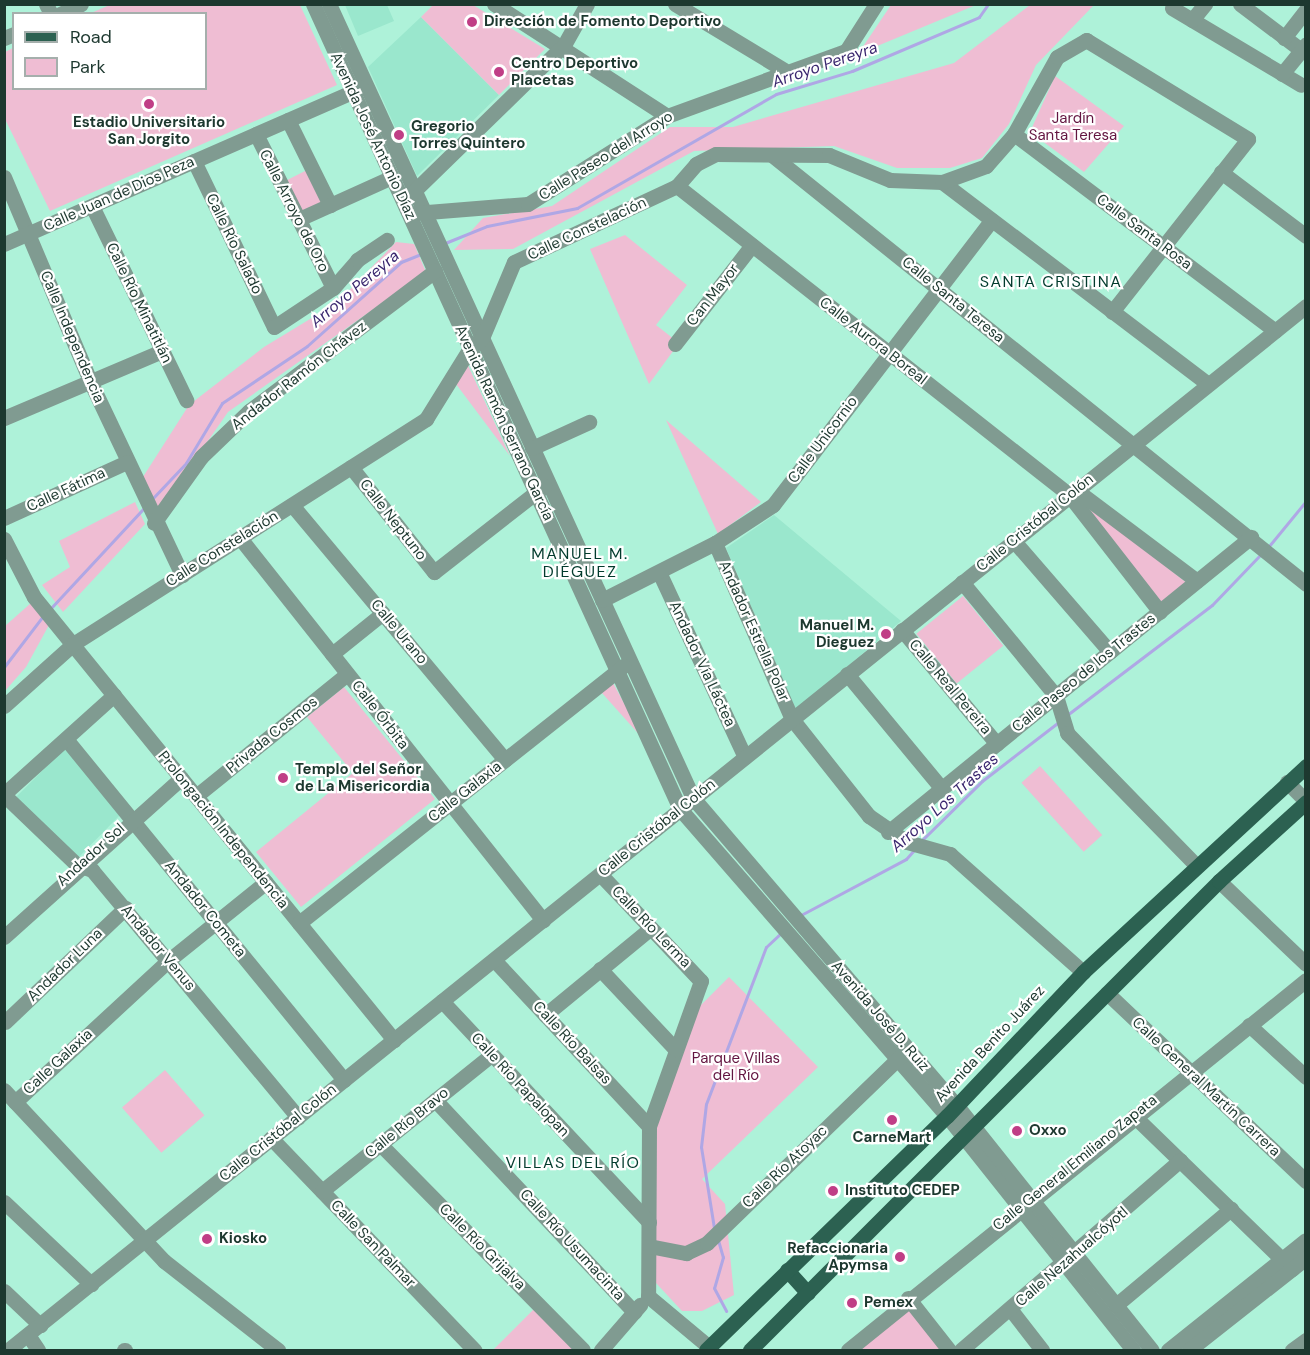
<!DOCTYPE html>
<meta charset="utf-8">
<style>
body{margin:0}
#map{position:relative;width:1310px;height:1355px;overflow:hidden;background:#aef2d9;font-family:"DM Sans",sans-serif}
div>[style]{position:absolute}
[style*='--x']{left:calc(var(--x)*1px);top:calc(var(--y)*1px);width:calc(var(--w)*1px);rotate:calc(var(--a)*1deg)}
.built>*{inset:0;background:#9ae7cd}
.green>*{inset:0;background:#efbdd3;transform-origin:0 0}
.stream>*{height:3px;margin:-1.5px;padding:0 1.5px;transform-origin:1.5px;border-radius:1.5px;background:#afa7e5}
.minor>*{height:15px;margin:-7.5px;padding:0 7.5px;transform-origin:7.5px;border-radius:7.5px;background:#809b91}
.major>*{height:15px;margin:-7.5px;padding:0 7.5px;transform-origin:7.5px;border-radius:7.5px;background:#2c6151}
.dots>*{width:16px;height:16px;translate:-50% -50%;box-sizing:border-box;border:3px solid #fff;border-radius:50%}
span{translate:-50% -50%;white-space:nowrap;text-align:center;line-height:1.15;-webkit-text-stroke:4.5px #fff;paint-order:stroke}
.poi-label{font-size:15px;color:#1d382f;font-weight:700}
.left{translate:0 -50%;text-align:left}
.right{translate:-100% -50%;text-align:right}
.park-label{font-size:15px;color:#631541}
.street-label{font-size:15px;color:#1d382f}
.water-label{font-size:16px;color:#3a276f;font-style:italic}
.neighbourhood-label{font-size:16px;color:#023b2d;letter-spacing:1.5px}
.frame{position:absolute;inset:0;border:6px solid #1d382f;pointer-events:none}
.legend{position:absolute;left:12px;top:12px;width:195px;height:78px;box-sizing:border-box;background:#fff;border:2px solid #a5afac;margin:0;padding:8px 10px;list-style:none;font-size:18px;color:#1d382f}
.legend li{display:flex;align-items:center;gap:12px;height:30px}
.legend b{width:30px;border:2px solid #a5afac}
</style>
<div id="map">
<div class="built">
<i style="clip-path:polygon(345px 5px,387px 5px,394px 21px,358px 36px)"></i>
<i style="clip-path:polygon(421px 17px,499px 95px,417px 176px,368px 67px)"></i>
<i style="clip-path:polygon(774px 515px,901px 621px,796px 710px,726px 548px)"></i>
<i style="clip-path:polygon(66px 747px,120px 815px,78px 858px,16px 797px)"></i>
</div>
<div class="green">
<i style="clip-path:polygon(112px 4px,300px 5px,337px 85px,50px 211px,5px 119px,5px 52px,13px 48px,14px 88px,206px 88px,206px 14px,91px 13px)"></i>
<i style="clip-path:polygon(434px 4px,473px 5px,545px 49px,499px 95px,421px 17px)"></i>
<i style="clip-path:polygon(891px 5px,891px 4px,976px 5px,858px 54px)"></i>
<i style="clip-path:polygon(1030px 5px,1094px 5px,1036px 65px,1009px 124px,982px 158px,950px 168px,897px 168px,834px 146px,694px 151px,513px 249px,454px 250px,483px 218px,552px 206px,670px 127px,733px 127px,954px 63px)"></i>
<i style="clip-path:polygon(1055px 76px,1124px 126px,1084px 172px,1030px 132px)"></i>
<i style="left:307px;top:170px;width:38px;height:25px;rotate:63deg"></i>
<i style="clip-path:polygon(625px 235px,687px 285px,656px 325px,679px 343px,649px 384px,590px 249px)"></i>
<i style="clip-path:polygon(396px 242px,414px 244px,426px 272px,228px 412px,158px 513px,141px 480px,189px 405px,264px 347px,338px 302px)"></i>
<i style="clip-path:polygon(467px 363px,510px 456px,456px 384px)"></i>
<i style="clip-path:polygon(666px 420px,761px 502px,718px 534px)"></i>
<i style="clip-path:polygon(135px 502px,145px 524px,63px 612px,42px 585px,70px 567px,59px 541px)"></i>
<i style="clip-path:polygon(1084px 503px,1187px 583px,1162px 603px)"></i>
<i style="left:963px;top:596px;width:64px;height:60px;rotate:51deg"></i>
<i style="clip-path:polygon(31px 603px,49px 625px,26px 667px,5px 691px,5px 626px)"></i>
<i style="clip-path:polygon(613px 683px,644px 740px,602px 693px)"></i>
<i style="clip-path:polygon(344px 687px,435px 799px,301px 907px,256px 852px,353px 773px,307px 717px)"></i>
<i style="left:1040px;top:766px;width:93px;height:25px;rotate:48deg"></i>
<i style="clip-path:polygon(729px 977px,818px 1067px,702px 1179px,725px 1204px,734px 1295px,702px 1311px,682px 1311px,656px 1283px,655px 1120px,693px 1013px)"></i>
<i style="left:165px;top:1070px;width:60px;height:57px;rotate:49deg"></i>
<i style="clip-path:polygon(907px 1304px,945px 1350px,855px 1350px)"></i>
<i style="clip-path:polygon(534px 1309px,576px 1350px,493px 1350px)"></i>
</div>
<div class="stream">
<i style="--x:445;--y:243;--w:45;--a:-22"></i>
<i style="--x:487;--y:226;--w:92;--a:-11.3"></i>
<i style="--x:577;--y:208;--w:229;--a:-29.8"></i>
<i style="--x:776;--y:94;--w:79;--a:-16.8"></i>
<i style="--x:852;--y:71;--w:138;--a:-23"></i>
<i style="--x:979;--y:17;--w:16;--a:-55"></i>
<i style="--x:152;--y:499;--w:50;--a:-46.6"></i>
<i style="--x:186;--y:463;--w:70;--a:-59"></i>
<i style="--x:222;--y:403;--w:102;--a:-33.8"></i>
<i style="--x:307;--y:346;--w:126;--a:-41.8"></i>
<i style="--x:401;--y:262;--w:24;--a:-22"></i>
<i style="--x:1269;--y:546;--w:58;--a:-50.6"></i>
<i style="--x:50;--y:609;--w:138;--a:-47.1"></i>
<i style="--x:4;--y:667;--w:64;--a:-52.6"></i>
<i style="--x:1067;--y:715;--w:182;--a:-37.2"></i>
<i style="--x:1212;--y:605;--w:69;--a:-46.2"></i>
<i style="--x:922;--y:840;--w:84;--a:-44.5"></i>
<i style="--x:982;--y:781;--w:98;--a:-37.6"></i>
<i style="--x:799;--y:916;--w:121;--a:-28"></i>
<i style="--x:906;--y:859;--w:12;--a:-48"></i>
<i style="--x:714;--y:1228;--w:82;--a:-99.1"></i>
<i style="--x:701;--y:1147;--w:43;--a:-83.4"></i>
<i style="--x:706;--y:1104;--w:168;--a:-69.1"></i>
<i style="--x:766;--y:947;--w:21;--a:-43"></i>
<i style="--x:718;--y:1240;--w:18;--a:74"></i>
<i style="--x:723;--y:1257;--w:32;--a:106"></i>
<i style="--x:714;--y:1288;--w:26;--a:62"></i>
</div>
<div class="minor">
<i style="--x:46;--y:4;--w:11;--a:63"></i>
<i style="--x:313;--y:4;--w:885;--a:65.49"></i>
<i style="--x:680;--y:809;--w:407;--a:49"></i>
<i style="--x:947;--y:1116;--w:299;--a:51.5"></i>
<i style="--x:329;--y:4;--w:873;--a:65.37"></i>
<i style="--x:693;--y:798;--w:406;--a:49.4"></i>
<i style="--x:957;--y:1106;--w:312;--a:51.4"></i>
<i style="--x:494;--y:4;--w:206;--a:32.9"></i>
<i style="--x:675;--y:4;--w:127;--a:31.2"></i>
<i style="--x:1240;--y:4;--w:76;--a:37"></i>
<i style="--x:1172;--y:8;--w:150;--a:30.8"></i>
<i style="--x:60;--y:14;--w:23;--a:-25"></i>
<i style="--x:1192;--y:20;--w:21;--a:-51"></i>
<i style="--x:4;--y:38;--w:11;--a:-22"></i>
<i style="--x:1284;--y:38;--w:36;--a:-52"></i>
<i style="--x:1282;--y:74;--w:38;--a:-51"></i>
<i style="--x:288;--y:120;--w:95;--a:63.7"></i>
<i style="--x:256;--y:134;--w:172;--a:63.4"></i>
<i style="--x:1014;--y:134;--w:327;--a:37"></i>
<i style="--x:773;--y:156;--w:684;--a:38.76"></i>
<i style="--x:194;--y:161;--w:184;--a:64.3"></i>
<i style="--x:274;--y:327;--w:71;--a:-33.5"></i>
<i style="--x:333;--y:288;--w:37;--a:-49"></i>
<i style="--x:357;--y:260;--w:36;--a:-34"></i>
<i style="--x:1221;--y:172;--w:106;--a:37"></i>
<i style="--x:4;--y:177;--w:221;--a:67.1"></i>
<i style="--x:90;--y:381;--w:215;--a:64.6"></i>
<i style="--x:942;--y:182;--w:334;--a:37.2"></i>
<i style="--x:677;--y:186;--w:499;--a:38.2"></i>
<i style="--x:1069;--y:495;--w:148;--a:52.1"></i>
<i style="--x:408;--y:197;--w:218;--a:-44.3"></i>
<i style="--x:564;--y:45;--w:47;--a:-60.7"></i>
<i style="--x:92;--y:206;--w:216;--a:64.1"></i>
<i style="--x:415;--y:213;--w:113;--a:-4.6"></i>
<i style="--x:528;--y:204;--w:165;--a:-32.3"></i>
<i style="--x:667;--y:116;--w:190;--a:-20"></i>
<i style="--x:846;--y:51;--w:56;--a:-57.4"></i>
<i style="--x:299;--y:219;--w:102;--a:-24.3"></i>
<i style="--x:4;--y:244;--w:390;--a:-23.6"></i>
<i style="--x:675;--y:344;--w:125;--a:-52.1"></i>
<i style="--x:4;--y:418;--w:172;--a:-23"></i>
<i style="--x:532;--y:448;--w:63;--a:-24.5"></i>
<i style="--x:351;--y:467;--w:134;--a:51.7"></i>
<i style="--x:434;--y:572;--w:140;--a:-38"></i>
<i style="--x:1076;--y:490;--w:151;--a:36.9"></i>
<i style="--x:292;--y:505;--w:332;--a:50.1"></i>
<i style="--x:4;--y:518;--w:135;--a:-24.5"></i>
<i style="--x:154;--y:523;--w:81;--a:-54.5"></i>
<i style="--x:201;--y:457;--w:66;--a:-43.8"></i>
<i style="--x:249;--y:411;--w:233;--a:-37"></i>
<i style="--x:240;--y:538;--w:488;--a:51.6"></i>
<i style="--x:4;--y:539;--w:65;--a:62.7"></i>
<i style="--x:34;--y:597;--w:571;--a:50.9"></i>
<i style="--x:1013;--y:540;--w:148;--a:49.1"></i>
<i style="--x:715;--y:543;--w:192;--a:66.4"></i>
<i style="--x:792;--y:719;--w:124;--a:51.6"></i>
<i style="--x:869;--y:816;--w:46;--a:34.4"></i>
<i style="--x:907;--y:842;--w:45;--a:15.6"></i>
<i style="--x:950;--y:854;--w:178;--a:41.6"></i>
<i style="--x:659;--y:572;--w:204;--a:65.1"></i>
<i style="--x:962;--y:582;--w:148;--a:50.5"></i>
<i style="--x:1056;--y:696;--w:39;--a:73"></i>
<i style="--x:1067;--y:733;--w:186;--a:45.7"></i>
<i style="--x:602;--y:600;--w:127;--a:-26.8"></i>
<i style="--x:715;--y:543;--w:69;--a:-33.2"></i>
<i style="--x:773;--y:505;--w:359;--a:-52.5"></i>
<i style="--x:902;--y:630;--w:148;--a:50.2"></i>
<i style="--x:332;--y:654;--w:65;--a:-38.8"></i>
<i style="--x:847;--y:674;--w:149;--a:50.4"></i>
<i style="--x:4;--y:706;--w:93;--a:-41.9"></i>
<i style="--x:73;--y:644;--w:419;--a:-32.5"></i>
<i style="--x:426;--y:419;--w:84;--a:-58.2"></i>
<i style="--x:470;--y:348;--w:16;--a:-40"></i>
<i style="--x:482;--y:338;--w:82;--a:-67.2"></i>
<i style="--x:514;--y:262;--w:180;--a:-25"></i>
<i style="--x:677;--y:186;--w:29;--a:-49"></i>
<i style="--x:696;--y:164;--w:22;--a:-27"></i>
<i style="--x:716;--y:154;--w:113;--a:0.5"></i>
<i style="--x:829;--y:155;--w:66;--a:22.3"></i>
<i style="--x:890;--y:180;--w:52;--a:2.2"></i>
<i style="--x:942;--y:182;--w:47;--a:-20"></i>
<i style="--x:986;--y:166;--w:43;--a:-48.8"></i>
<i style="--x:1014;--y:134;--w:88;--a:-60.8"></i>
<i style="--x:1057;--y:57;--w:34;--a:-30"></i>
<i style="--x:1086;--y:40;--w:190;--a:31.4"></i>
<i style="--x:1248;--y:139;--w:220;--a:128.2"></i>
<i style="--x:66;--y:739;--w:440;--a:50.8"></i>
<i style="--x:1287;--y:782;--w:27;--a:45"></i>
<i style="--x:4;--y:794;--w:148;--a:-42"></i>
<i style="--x:4;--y:795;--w:101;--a:43.8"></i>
<i style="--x:77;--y:865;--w:16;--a:18"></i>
<i style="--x:92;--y:870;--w:322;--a:50.2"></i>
<i style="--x:196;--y:796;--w:194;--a:-38.9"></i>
<i style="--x:888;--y:832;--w:468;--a:-39.1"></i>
<i style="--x:600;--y:874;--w:147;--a:46.7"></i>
<i style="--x:701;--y:981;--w:154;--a:109.7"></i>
<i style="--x:649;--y:1126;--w:170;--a:90.3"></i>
<i style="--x:1219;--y:881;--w:120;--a:43.7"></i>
<i style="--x:299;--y:923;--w:414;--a:-38.4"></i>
<i style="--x:4;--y:937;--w:238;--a:-41.9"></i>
<i style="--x:494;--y:960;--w:227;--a:47"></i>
<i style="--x:600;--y:969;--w:110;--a:46.8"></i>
<i style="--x:1107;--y:993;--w:274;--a:43.4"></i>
<i style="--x:442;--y:1001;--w:303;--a:46.9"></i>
<i style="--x:545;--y:1015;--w:137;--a:-39.4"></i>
<i style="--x:5;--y:1022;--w:166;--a:-43.5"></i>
<i style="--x:1249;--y:1025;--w:77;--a:42.4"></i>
<i style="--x:4;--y:1090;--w:234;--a:46.9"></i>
<i style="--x:164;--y:1261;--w:145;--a:38"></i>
<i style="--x:435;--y:1100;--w:291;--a:46.8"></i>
<i style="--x:15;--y:1102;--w:209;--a:-42.7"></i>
<i style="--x:169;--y:960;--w:124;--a:-38.8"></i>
<i style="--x:1134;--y:1116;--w:220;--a:44.1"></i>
<i style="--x:271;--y:1138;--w:294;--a:46.2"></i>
<i style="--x:380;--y:1144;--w:289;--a:45.4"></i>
<i style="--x:322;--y:1191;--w:217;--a:-38.8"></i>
<i style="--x:4;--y:1202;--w:120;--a:43.3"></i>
<i style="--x:649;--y:1246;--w:38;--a:11"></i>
<i style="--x:686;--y:1253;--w:23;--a:-25"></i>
<i style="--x:707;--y:1243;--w:274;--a:-44"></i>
<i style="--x:4;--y:1291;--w:50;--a:43.4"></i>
<i style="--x:648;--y:1296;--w:80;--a:39.9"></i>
<i style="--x:908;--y:1298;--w:66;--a:51.7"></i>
<i style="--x:1116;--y:1305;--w:150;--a:-39.9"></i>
<i style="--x:1011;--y:1310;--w:51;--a:52.2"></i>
<i style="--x:28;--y:1335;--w:18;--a:56"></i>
<i style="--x:8;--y:1350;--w:1666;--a:-38.81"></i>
<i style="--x:124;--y:1350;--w:1;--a:0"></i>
<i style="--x:601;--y:1350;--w:60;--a:-49.1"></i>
<i style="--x:848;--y:1350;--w:589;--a:-38.93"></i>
<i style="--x:961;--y:1350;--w:290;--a:-40.9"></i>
<i style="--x:1168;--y:1350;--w:176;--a:-38.6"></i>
<i style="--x:1189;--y:1350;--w:149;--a:-38.2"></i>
<i style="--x:1292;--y:1350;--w:17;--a:-36"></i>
</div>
<div class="major">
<i style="--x:787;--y:1270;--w:31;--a:48"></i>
<i style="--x:706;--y:1350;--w:336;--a:-44.2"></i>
<i style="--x:947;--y:1116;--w:198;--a:-46.6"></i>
<i style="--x:1083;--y:972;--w:304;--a:-42.7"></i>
<i style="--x:750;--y:1350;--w:663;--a:-45"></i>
<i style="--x:1219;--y:881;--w:118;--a:-42.2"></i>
</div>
<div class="dots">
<i style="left:472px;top:22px;background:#c03e86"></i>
<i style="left:499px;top:72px;background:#c03e86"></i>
<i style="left:149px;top:104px;background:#c03e86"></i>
<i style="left:399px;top:135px;background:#c03e86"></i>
<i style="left:886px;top:634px;background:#c03e86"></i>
<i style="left:283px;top:778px;background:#c03e86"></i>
<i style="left:892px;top:1120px;background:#c03e86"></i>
<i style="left:1017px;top:1131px;background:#c03e86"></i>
<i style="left:833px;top:1191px;background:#c03e86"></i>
<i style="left:207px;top:1239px;background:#c03e86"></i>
<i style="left:900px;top:1257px;background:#c03e86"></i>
<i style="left:852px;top:1303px;background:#c03e86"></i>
</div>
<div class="poi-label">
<span class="left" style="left:484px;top:22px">Dirección de Fomento Deportivo</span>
<span class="left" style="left:511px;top:72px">Centro Deportivo<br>Placetas</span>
<span style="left:149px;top:131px">Estadio Universitario<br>San Jorgito</span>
<span class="left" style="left:411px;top:135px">Gregorio<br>Torres Quintero</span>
<span class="right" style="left:874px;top:634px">Manuel M.<br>Dieguez</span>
<span class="left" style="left:295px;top:778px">Templo del Señor<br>de La Misericordia</span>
<span class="left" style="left:1029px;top:1131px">Oxxo</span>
<span style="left:892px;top:1138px">CarneMart</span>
<span class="left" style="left:845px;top:1191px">Instituto CEDEP</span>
<span class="left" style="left:219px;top:1239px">Kiosko</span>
<span class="right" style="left:888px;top:1257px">Refaccionaria<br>Apymsa</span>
<span class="left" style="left:864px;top:1303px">Pemex</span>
</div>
<div class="park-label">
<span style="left:1073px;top:127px">Jardín<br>Santa Teresa</span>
<span style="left:736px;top:1067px">Parque Villas<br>del Río</span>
</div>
<div class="street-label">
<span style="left:373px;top:136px;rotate:65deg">Avenida José Antonio Díaz</span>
<span style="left:606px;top:156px;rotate:-32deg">Calle Paseo del Arroyo</span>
<span style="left:119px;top:194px;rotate:-24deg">Calle Juan de Dios Peza</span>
<span style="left:294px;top:211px;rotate:63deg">Calle Arroyo de Oro</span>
<span style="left:587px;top:229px;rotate:-25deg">Calle Constelación</span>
<span style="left:1144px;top:232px;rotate:37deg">Calle Santa Rosa</span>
<span style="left:234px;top:244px;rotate:64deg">Calle Río Salado</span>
<span style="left:713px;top:295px;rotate:-52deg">Can Mayor</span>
<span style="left:953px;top:300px;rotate:39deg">Calle Santa Teresa</span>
<span style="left:139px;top:303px;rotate:64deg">Calle Río Minatitlán</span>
<span style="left:72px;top:337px;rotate:67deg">Calle Independencia</span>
<span style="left:873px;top:341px;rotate:38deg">Calle Aurora Boreal</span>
<span style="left:299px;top:376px;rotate:-38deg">Andador Ramón Chávez</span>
<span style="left:504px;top:423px;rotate:65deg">Avenida Ramón Serrano García</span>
<span style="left:823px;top:440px;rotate:-53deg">Calle Unicornio</span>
<span style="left:66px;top:490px;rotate:-25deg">Calle Fátima</span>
<span style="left:393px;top:520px;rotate:52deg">Calle Neptuno</span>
<span style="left:1035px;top:523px;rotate:-39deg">Calle Cristóbal Colón</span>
<span style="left:222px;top:549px;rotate:-32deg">Calle Constelación</span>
<span style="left:754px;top:631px;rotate:66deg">Andador Estrella Polar</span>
<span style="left:399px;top:632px;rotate:50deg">Calle Urano</span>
<span style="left:702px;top:664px;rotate:65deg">Andador Vía Láctea</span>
<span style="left:1084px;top:673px;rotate:-39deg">Calle Paseo de los Trastes</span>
<span style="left:950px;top:687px;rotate:50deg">Calle Real Pereira</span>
<span style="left:380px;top:715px;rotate:52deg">Calle Órbita</span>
<span style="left:272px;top:735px;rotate:-39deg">Privada Cosmos</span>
<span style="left:465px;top:792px;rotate:-38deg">Calle Galaxia</span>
<span style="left:657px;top:828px;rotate:-39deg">Calle Cristóbal Colón</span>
<span style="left:223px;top:830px;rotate:51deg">Prolongación Independencia</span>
<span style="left:91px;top:855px;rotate:-42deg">Andador Sol</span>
<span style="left:205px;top:909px;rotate:51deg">Andador Cometa</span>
<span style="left:651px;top:927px;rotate:46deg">Calle Río Lerma</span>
<span style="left:158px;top:948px;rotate:50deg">Andador Venus</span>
<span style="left:65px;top:965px;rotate:-44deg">Andador Luna</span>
<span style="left:880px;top:1016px;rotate:49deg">Avenida José D. Ruiz</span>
<span style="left:572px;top:1043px;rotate:47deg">Calle Río Balsas</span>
<span style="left:990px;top:1044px;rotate:-47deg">Avenida Benito Juárez</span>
<span style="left:58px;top:1062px;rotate:-43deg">Calle Galaxia</span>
<span style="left:520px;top:1085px;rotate:47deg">Calle Río Papalopan</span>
<span style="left:1206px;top:1087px;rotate:43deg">Calle General Martín Carrera</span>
<span style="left:407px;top:1123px;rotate:-39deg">Calle Río Bravo</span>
<span style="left:278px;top:1133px;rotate:-39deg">Calle Cristóbal Colón</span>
<span style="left:1075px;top:1163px;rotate:-39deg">Calle General Emiliano Zapata</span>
<span style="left:785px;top:1167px;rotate:-44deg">Calle Río Atoyac</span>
<span style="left:373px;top:1244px;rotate:46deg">Calle San Palmar</span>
<span style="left:572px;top:1245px;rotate:47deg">Calle Río Usumacinta</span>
<span style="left:482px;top:1247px;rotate:45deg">Calle Río Grijalva</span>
<span style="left:1072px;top:1257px;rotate:-41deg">Calle Nezahualcóyotl</span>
</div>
<div class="water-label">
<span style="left:825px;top:65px;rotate:-19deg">Arroyo Pereyra</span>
<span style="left:355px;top:289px;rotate:-40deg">Arroyo Pereyra</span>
<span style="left:945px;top:803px;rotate:-42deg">Arroyo Los Trastes</span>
</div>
<div class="neighbourhood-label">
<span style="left:1051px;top:282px">SANTA CRISTINA</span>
<span style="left:580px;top:563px">MANUEL M.<br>DIÉGUEZ</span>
<span style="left:573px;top:1163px">VILLAS DEL RÍO</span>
</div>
<div class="frame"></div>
<ul class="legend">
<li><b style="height:8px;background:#2c6151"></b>Road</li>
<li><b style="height:16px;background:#efbdd3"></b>Park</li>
</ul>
</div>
